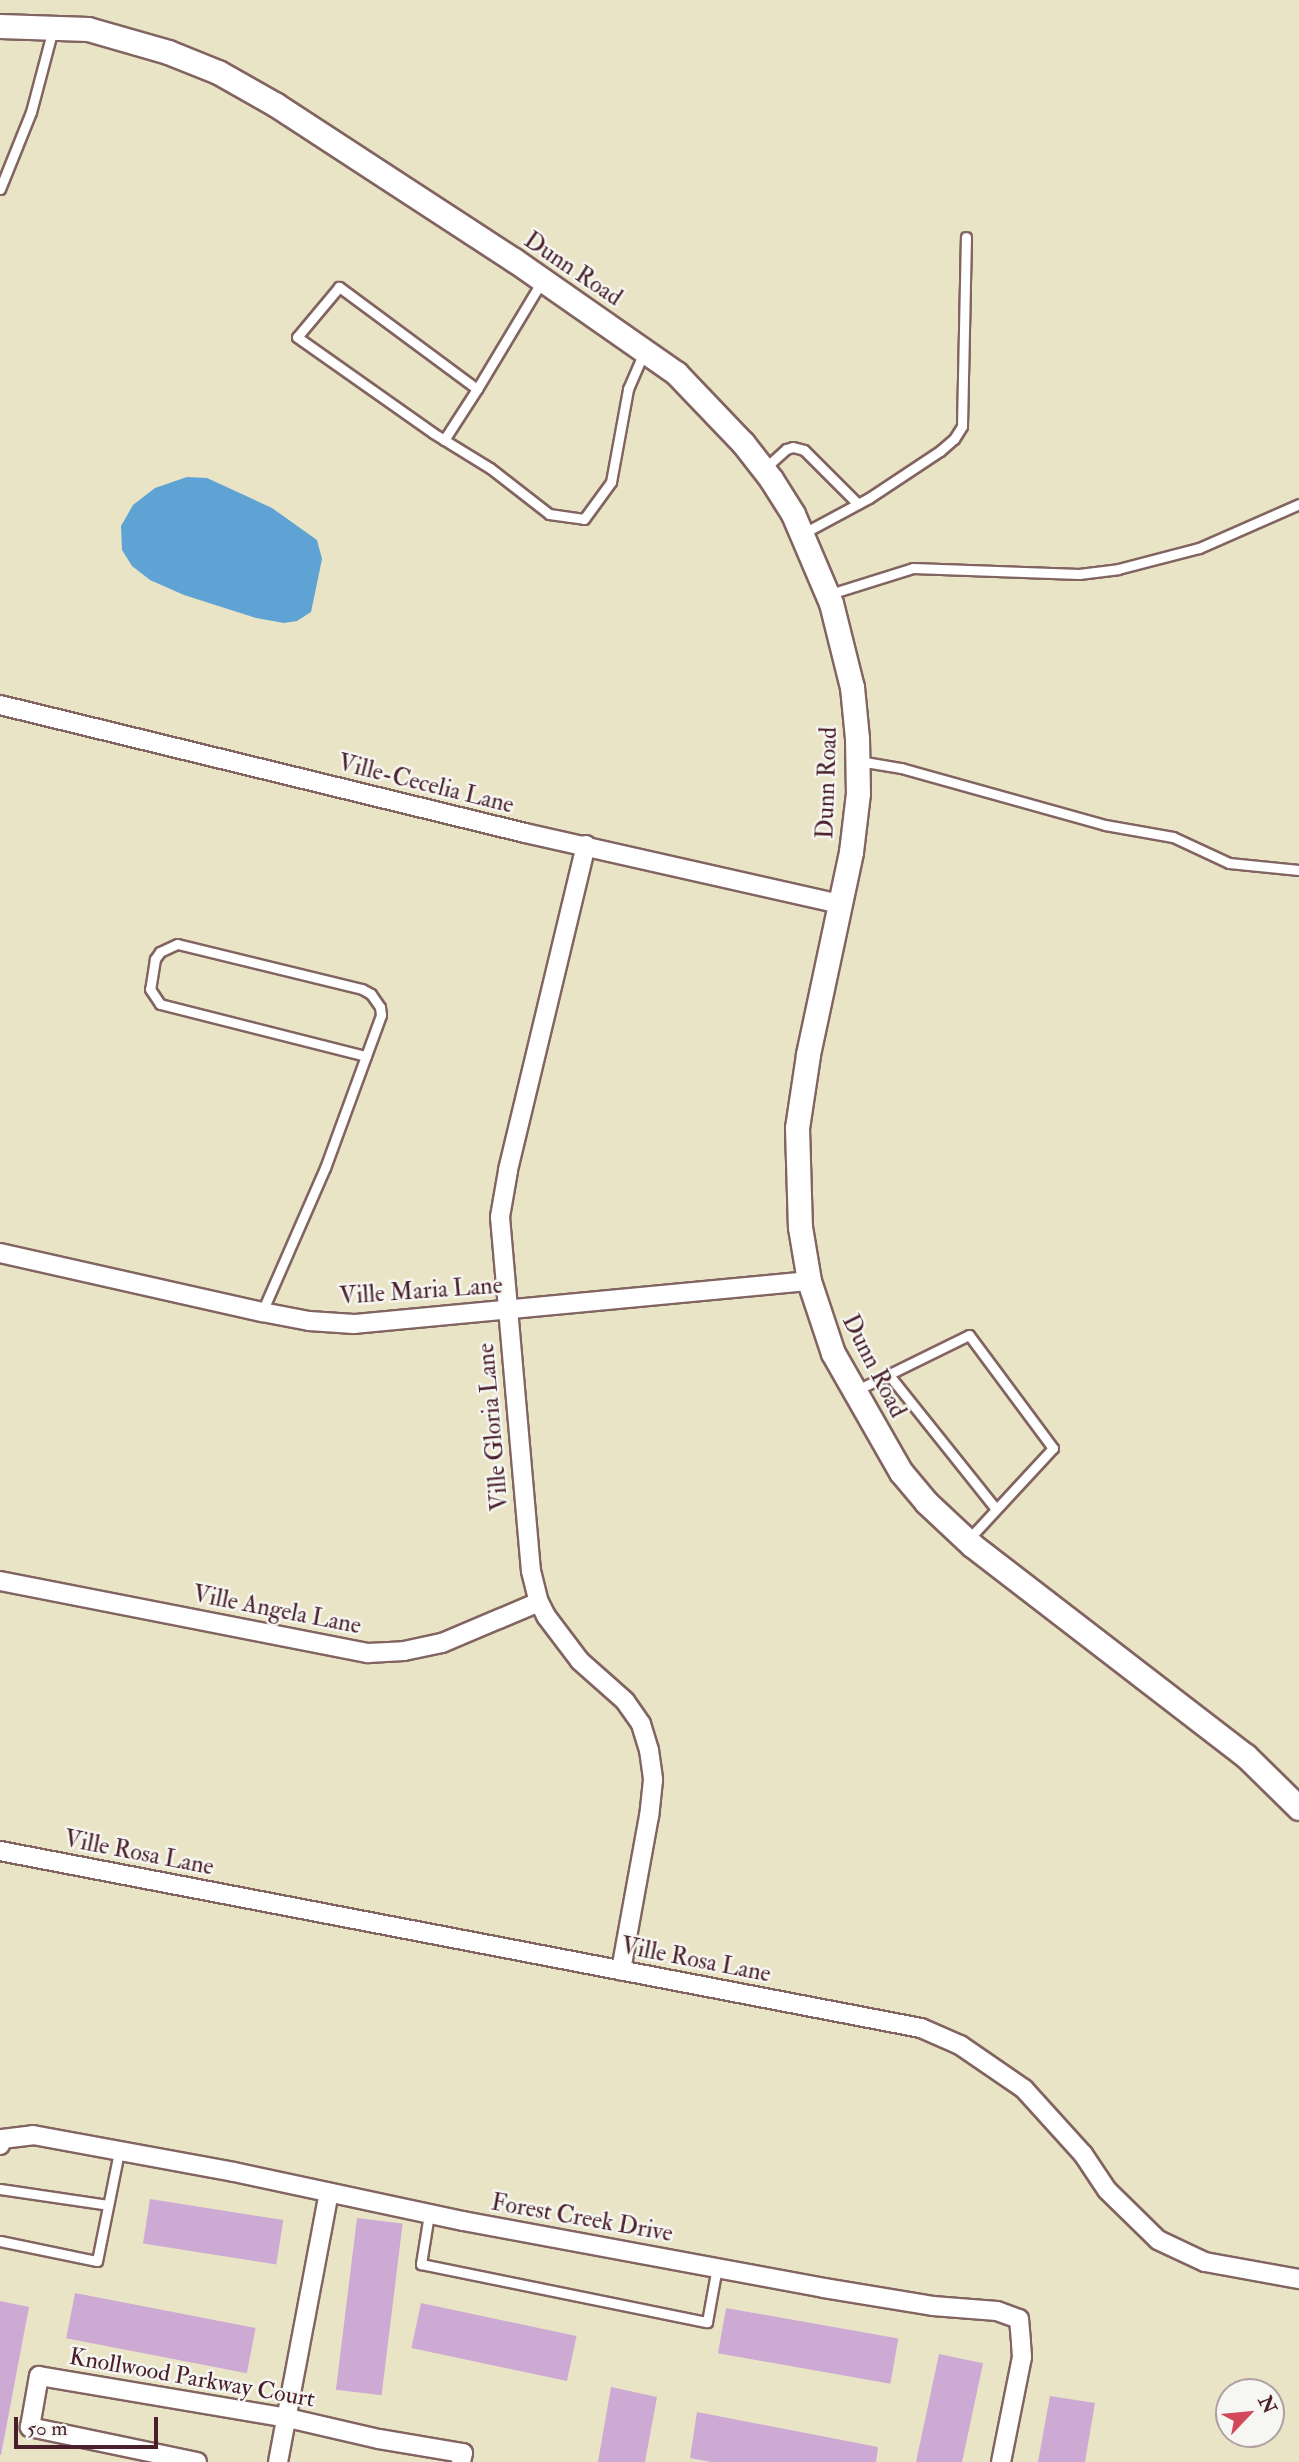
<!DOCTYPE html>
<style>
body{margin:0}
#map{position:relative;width:1299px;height:2462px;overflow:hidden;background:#eae4c6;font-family:"IM FELL Double Pica",serif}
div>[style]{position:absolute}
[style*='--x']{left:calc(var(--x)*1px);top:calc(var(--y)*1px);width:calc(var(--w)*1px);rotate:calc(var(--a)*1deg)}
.water>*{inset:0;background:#5fa3d4}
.building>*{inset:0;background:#ccaad4;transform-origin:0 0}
.roads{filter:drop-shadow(2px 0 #826461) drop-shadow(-2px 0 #826461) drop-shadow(0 2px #826461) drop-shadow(0 -2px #826461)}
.service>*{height:9px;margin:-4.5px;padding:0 4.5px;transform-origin:4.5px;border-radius:4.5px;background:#fff}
.minor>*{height:18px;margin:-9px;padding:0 9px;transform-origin:9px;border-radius:9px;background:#fff}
.tertiary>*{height:23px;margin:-11.5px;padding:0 11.5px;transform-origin:11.5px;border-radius:11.5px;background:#fff}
span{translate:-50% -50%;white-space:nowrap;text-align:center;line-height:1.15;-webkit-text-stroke:5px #f6f6f2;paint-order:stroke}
.street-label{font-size:24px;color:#4a1f2b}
.north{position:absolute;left:1215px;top:2378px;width:70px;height:70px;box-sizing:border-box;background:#f6f6f2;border:2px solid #b1a0a2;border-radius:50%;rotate:64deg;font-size:19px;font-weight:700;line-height:28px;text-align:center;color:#4a1f2b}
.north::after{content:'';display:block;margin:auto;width:24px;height:32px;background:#d1495b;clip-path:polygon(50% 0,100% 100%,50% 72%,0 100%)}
.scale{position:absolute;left:14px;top:2417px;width:144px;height:32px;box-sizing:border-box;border:4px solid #4a1f2b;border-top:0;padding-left:9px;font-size:21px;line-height:24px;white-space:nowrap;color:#4a1f2b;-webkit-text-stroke:5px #f6f6f2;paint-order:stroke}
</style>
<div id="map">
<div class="water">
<i style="clip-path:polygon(187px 477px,207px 478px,272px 508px,317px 540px,322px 559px,311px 612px,297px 621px,284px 623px,256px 618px,184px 595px,150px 580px,132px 566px,122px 550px,121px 526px,133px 505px,155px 488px)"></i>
</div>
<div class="building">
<i style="left:150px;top:2199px;width:135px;height:45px;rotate:9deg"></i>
<i style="left:357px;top:2218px;width:46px;height:173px;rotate:7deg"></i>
<i style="left:75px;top:2293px;width:184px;height:46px;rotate:11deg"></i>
<i style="clip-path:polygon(0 2301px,29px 2307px,1px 2455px,0 2455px)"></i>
<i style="left:421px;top:2303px;width:159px;height:46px;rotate:12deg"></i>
<i style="left:726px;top:2308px;width:175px;height:46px;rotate:10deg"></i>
<i style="left:939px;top:2354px;width:45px;height:110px;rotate:12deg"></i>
<i style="clip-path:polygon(611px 2387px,657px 2397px,645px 2462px,598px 2462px)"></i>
<i style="clip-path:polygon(1050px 2396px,1095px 2403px,1085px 2462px,1038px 2462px)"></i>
<i style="clip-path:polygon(697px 2412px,878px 2447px,876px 2462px,711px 2462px,690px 2458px)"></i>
</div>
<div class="roads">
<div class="service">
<i style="--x:0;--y:189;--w:83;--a:-68.1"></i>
<i style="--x:31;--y:112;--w:86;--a:-75.2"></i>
<i style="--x:542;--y:281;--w:126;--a:121"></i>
<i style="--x:477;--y:389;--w:172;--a:-143.5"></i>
<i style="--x:339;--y:287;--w:65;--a:130"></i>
<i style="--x:297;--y:337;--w:166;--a:35.2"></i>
<i style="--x:433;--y:433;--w:67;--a:31.6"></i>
<i style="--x:490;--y:468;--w:75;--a:37.9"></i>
<i style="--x:549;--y:514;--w:35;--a:8"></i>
<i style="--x:584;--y:519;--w:46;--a:-53.9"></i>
<i style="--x:611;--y:482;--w:95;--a:-79.6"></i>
<i style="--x:628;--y:389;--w:40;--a:-66.6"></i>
<i style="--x:444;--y:440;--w:61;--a:-57.1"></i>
<i style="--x:764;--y:469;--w:30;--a:-42"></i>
<i style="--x:786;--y:449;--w:7;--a:-16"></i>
<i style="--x:793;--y:447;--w:11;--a:15"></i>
<i style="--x:804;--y:450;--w:76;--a:45"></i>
<i style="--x:802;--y:534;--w:76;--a:-28.2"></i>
<i style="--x:869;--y:498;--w:85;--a:-33.5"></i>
<i style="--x:940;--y:451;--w:18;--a:-41"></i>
<i style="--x:954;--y:439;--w:15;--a:-58"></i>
<i style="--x:962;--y:426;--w:189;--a:-88.8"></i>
<i style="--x:830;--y:594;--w:87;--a:-17.4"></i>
<i style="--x:913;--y:568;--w:166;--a:2.1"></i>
<i style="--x:1079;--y:574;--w:39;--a:-7"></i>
<i style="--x:1118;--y:569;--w:84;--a:-14.5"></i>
<i style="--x:1199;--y:548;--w:109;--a:-23.7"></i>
<i style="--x:859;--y:761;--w:43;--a:9.5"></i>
<i style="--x:901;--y:768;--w:212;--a:15.6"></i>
<i style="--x:1105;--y:825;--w:69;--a:10"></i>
<i style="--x:1173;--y:837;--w:62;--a:24.9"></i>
<i style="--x:1229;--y:863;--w:70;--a:5.7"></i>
<i style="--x:262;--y:1312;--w:157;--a:-66.4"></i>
<i style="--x:325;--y:1168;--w:119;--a:-69.9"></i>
<i style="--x:366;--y:1056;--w:44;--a:-69.9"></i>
<i style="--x:381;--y:1015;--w:8;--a:-97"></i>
<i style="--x:380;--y:1007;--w:16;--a:-125"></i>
<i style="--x:371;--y:994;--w:10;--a:-151"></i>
<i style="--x:362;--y:989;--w:190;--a:-166.3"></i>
<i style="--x:177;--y:944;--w:19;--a:155"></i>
<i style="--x:160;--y:952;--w:9;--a:126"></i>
<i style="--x:155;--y:959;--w:30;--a:99"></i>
<i style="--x:150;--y:989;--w:18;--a:56"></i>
<i style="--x:160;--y:1004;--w:212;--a:14.2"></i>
<i style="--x:889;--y:1375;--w:171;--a:51.4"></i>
<i style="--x:855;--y:1391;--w:127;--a:-26.2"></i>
<i style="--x:969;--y:1335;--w:141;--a:53.4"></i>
<i style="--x:1053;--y:1448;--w:127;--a:132.8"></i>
<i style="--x:0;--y:2189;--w:109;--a:8.4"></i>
<i style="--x:429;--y:2214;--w:51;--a:99.1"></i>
<i style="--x:421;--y:2264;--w:292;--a:11.5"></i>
<i style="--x:707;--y:2322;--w:56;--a:-79.7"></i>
<i style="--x:0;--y:2241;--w:99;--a:11.7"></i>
<i style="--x:97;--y:2261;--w:111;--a:-78.6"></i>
</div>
<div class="minor">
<i style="--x:0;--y:705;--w:540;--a:13.7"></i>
<i style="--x:525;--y:833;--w:324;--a:12.7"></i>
<i style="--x:586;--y:845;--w:335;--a:103.5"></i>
<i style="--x:508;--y:1171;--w:47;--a:99.9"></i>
<i style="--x:500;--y:1217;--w:355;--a:85"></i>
<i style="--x:531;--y:1571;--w:32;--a:76"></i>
<i style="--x:539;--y:1602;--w:16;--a:63"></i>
<i style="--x:546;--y:1616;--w:56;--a:52.9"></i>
<i style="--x:580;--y:1661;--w:60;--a:41.6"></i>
<i style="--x:625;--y:1701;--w:28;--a:55"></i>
<i style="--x:641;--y:1724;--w:27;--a:73"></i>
<i style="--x:649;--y:1750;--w:30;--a:82"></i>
<i style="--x:653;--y:1780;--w:36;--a:96"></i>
<i style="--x:649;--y:1816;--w:157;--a:100.3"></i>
<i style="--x:0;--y:1253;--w:269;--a:12.7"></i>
<i style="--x:262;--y:1312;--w:48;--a:10.8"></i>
<i style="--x:309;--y:1321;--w:45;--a:3.8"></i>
<i style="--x:354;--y:1324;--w:457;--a:-5.4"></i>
<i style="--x:0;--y:1581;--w:375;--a:11.1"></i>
<i style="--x:368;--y:1653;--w:36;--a:-3"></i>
<i style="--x:404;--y:1651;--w:39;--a:-12"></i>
<i style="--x:442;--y:1643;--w:105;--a:-22.9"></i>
<i style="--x:0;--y:1851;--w:938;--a:10.88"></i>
<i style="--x:921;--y:2028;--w:43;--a:23.6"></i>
<i style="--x:960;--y:2045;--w:78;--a:34.5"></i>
<i style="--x:1024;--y:2089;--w:88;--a:47.8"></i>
<i style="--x:1083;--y:2154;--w:43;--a:56.3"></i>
<i style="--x:1107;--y:2190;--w:71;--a:44.4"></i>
<i style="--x:1158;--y:2240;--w:52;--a:25.1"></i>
<i style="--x:1205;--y:2262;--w:96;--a:10.3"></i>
<i style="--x:0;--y:2145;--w:6;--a:-72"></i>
<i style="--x:2;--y:2139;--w:31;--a:-7"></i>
<i style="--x:33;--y:2135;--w:204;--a:10.4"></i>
<i style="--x:234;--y:2172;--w:234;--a:12.1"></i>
<i style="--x:463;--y:2221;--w:367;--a:10.5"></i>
<i style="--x:824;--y:2288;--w:110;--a:9.4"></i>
<i style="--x:933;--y:2306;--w:64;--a:4.5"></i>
<i style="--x:997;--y:2311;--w:23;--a:20"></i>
<i style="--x:1019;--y:2319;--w:24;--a:85"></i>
<i style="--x:1021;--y:2343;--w:14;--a:86"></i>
<i style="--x:1022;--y:2357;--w:107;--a:101.3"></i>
<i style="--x:197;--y:2462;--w:171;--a:-168.2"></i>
<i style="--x:30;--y:2427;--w:52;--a:-80"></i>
<i style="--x:39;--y:2376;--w:253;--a:9.6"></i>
<i style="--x:288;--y:2418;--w:93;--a:13"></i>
<i style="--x:379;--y:2439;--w:85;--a:9.5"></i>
<i style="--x:463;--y:2453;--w:9;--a:103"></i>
<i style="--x:278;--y:2462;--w:274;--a:-79.3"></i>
</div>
<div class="tertiary">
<i style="--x:0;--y:26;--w:88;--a:2"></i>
<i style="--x:88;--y:29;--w:83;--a:16"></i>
<i style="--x:168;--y:52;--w:54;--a:21.8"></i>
<i style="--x:218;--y:72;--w:67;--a:29.6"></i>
<i style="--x:276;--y:105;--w:284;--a:33.1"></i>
<i style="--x:514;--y:260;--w:198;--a:34.9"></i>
<i style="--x:676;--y:373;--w:97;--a:46.3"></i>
<i style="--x:743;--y:443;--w:46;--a:52.1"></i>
<i style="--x:771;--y:479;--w:41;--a:57.8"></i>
<i style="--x:793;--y:514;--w:97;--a:66.9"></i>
<i style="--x:831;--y:603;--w:87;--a:76"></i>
<i style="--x:852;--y:687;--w:51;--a:84.4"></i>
<i style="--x:857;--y:738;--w:55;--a:89"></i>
<i style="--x:858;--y:793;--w:59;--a:96.8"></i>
<i style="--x:851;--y:852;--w:208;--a:102"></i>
<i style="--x:808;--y:1055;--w:74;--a:98.6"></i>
<i style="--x:797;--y:1128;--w:99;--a:88.3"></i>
<i style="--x:800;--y:1227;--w:55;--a:80.5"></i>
<i style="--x:809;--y:1281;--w:76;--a:71.6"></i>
<i style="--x:833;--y:1353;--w:137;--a:60.3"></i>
<i style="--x:901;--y:1472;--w:39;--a:50"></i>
<i style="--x:926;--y:1502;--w:64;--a:43.1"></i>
<i style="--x:973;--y:1546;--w:344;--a:37.6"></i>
<i style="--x:1246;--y:1756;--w:74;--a:44.5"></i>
</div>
</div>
<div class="street-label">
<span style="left:573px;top:269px;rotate:34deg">Dunn Road</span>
<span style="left:827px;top:783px;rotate:-88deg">Dunn Road</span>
<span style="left:426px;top:784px;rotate:14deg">Ville-Cecelia Lane</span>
<span style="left:421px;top:1291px;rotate:-4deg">Ville Maria Lane</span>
<span style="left:874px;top:1366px;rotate:63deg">Dunn Road</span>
<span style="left:493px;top:1427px;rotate:-95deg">Ville Gloria Lane</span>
<span style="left:277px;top:1610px;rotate:11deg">Ville Angela Lane</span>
<span style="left:139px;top:1853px;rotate:11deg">Ville Rosa Lane</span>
<span style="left:696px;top:1960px;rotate:11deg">Ville Rosa Lane</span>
<span style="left:582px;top:2218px;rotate:10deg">Forest Creek Drive</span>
<span style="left:192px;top:2378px;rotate:10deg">Knollwood Parkway Court</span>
</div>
<div class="north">N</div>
<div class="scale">50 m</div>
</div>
